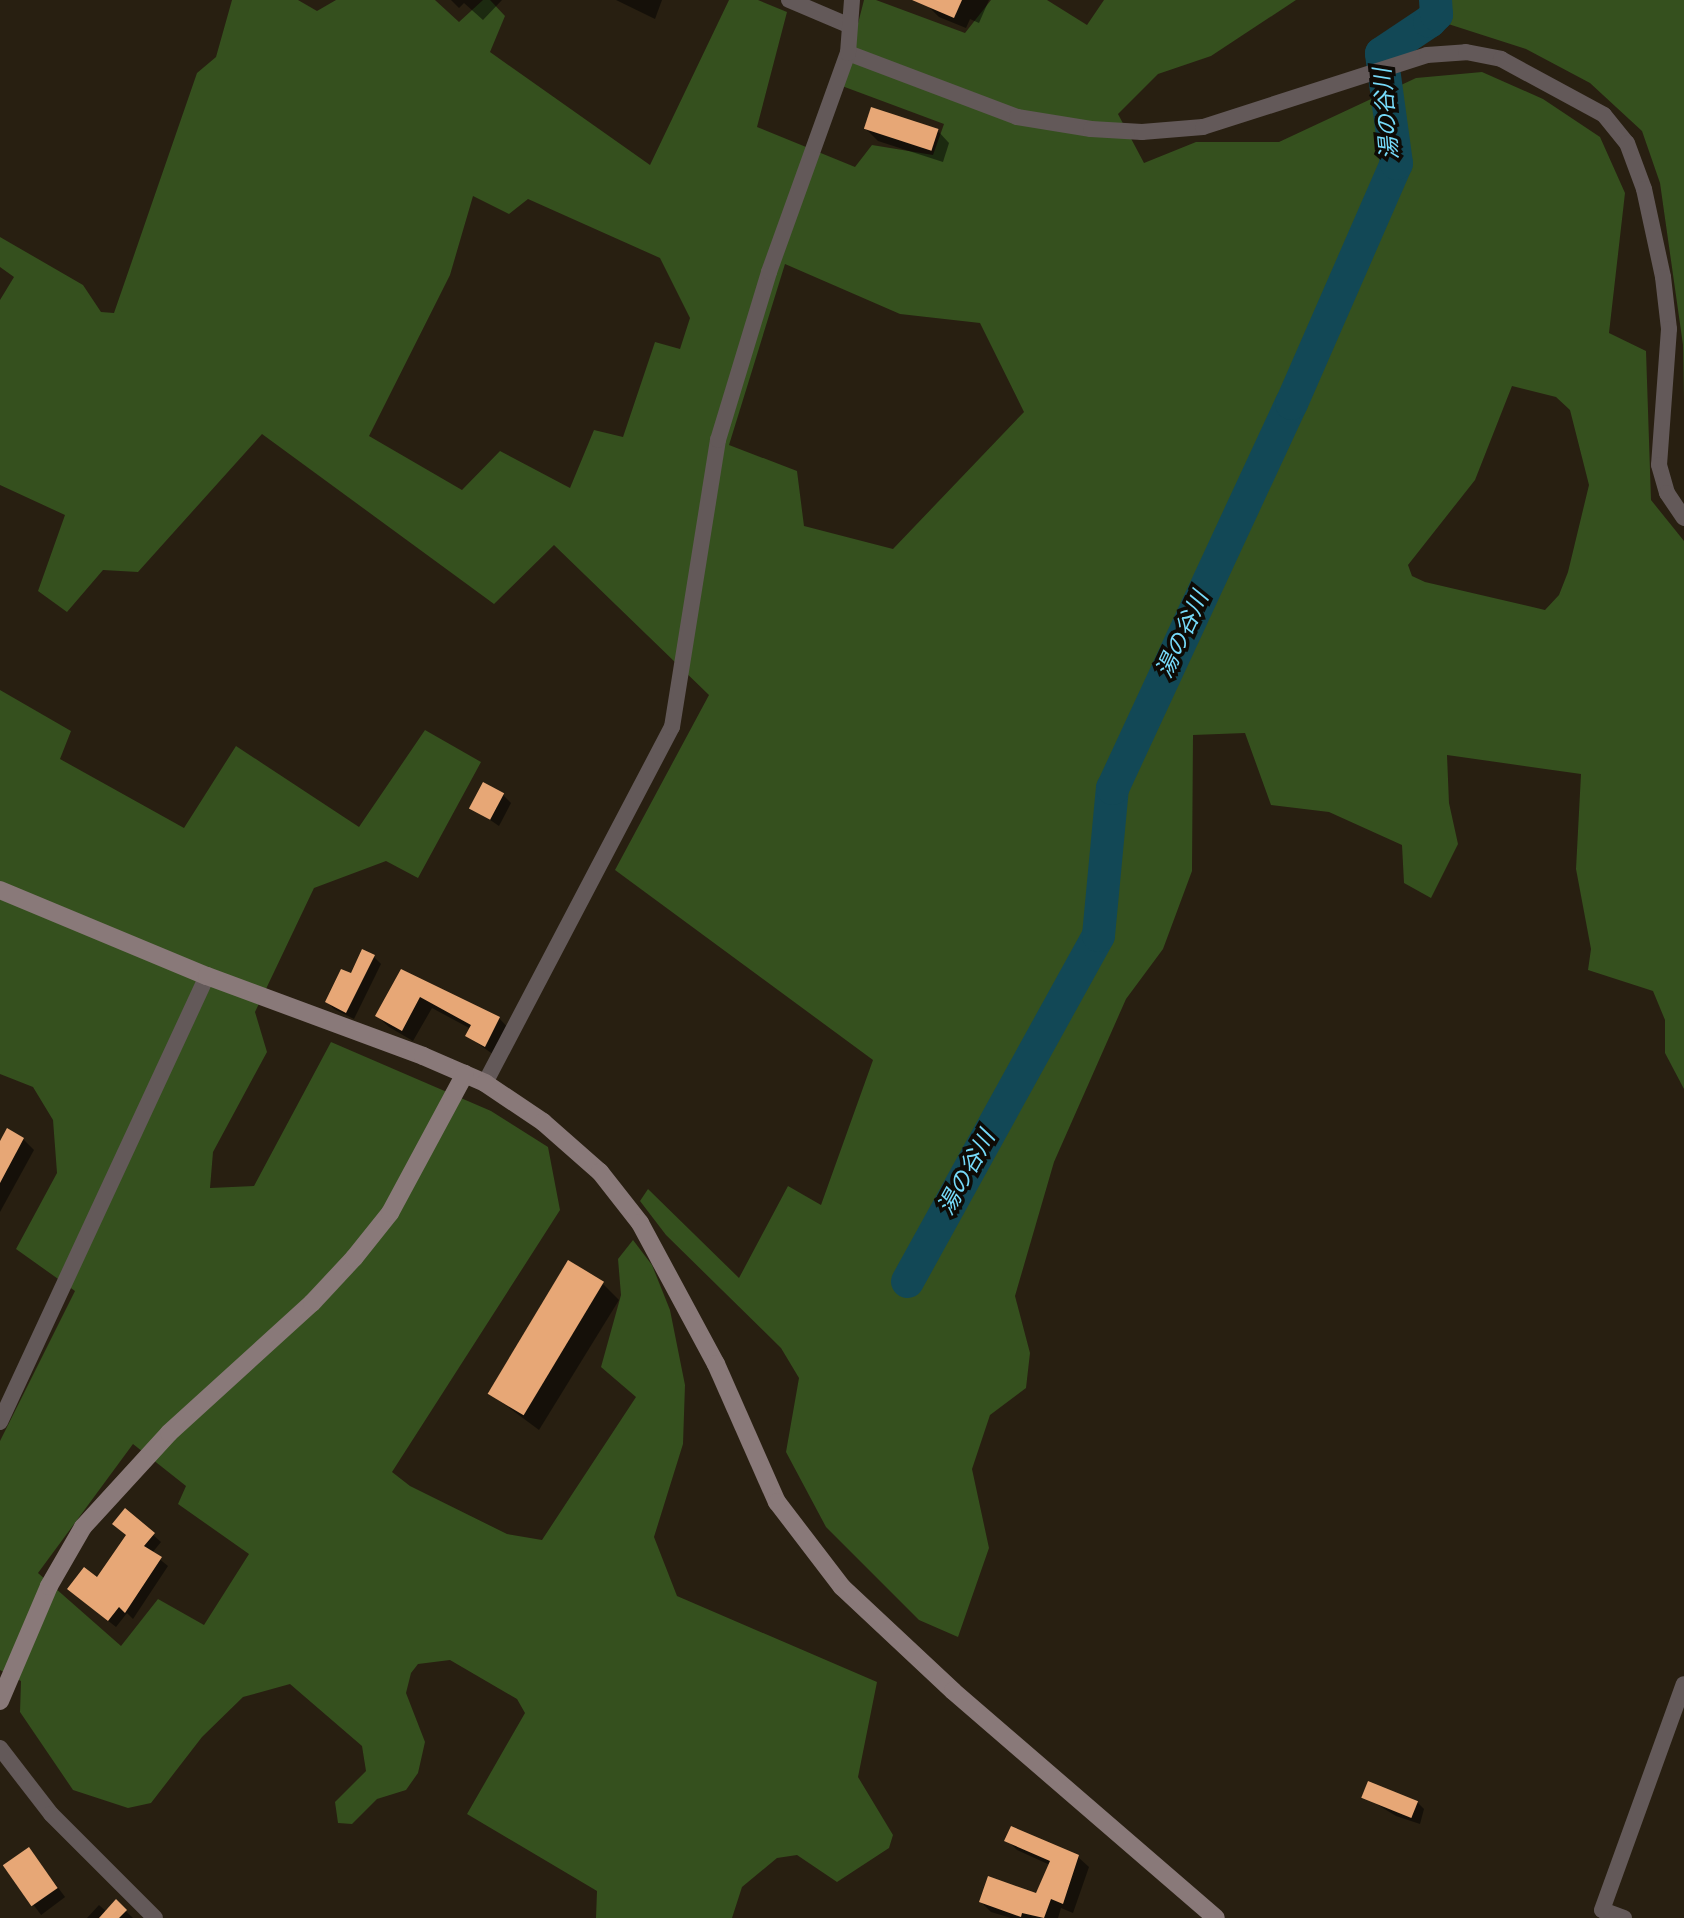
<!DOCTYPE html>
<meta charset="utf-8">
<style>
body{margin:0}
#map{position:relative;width:1684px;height:1918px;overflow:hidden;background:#281f11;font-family:"Source Sans 3","Noto Sans JP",sans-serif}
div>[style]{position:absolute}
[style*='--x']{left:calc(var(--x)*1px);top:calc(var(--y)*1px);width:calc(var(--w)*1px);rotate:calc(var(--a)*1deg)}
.green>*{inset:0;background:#35501e}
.shadow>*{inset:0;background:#0007;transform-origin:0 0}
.river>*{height:33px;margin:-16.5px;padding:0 16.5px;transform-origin:16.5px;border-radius:16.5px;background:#124856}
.building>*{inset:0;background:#e7a776;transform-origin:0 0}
.street>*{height:16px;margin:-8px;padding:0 8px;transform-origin:8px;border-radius:8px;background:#635959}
.secondary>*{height:18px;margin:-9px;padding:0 9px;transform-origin:9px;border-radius:9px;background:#897979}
span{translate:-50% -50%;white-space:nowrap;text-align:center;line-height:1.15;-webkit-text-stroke:7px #0e0a05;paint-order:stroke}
.water-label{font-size:23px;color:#76daf9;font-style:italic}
</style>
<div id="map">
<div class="green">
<i style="clip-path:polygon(evenodd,232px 0,298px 0,317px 11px,336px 0,435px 0,459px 22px,483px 0,490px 0,505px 16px,490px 52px,650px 165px,729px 0,758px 0,787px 12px,757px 127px,855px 167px,872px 145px,933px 155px,944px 124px,842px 86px,864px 0,876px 0,965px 33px,991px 0,1047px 0,1087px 25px,1104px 0,1296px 0,1211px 56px,1158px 74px,1118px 114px,1144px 163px,1196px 142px,1279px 142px,1416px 78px,1482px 72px,1543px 99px,1600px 137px,1625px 193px,1609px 333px,1646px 351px,1651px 500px,1684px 541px,1684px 1089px,1665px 1053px,1665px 1020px,1653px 991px,1588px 970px,1591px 949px,1576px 869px,1581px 774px,1447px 755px,1449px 803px,1458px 844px,1431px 898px,1404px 883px,1402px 845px,1329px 812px,1271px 805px,1245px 733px,1193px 735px,1192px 871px,1163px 949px,1126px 999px,1054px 1162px,1015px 1296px,1030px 1353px,1026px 1388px,990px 1415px,972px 1469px,989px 1548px,958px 1637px,919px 1620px,826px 1527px,786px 1452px,799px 1378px,781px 1348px,666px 1235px,640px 1201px,648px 1189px,739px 1278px,788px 1186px,821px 1205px,873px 1060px,615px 870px,709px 695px,554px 545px,494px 604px,262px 434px,138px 572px,103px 570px,67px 612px,38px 591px,65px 515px,0 485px,0 300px,14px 277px,0 267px,0 237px,83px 285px,101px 312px,114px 313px,197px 73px,216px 57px,232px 0,473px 196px,509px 214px,528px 199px,660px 258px,690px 318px,680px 349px,655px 342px,623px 437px,594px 430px,570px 488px,500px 451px,462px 490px,369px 436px,450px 275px,473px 196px,232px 0,785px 264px,900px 314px,980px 323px,1024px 412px,893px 549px,804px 526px,797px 471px,729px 445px,785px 264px,232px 0,1512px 386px,1556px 397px,1570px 410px,1589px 485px,1568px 572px,1559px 595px,1545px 610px,1425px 582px,1412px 576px,1408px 565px,1475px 480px,1512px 386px)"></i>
<i style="clip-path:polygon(1444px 0,1684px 0,1684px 401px,1683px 345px,1660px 183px,1642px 131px,1590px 83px,1526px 49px,1442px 22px)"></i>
<i style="clip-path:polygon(evenodd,0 690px,71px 731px,60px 759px,184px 828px,236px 746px,359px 827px,425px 730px,481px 762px,418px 878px,386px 861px,314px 888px,255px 1012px,267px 1052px,213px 1152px,210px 1188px,254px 1186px,331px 1042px,491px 1111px,548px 1147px,560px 1210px,392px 1472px,410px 1486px,507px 1534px,542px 1540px,636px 1397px,601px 1367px,621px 1295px,618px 1259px,633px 1240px,652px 1265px,670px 1310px,685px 1385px,683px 1444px,654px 1537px,677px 1596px,877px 1682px,858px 1777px,893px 1835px,889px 1848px,837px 1882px,797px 1855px,777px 1858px,742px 1887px,732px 1918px,596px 1918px,597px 1891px,467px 1814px,525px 1713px,517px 1699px,450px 1660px,418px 1664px,411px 1673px,406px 1693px,425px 1742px,418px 1773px,406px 1790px,377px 1799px,352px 1824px,338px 1823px,335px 1802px,366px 1771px,362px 1746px,290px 1684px,243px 1697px,202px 1737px,151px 1803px,128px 1808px,73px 1790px,20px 1712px,21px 1681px,0 1670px,0 1441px,75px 1291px,16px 1249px,57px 1173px,53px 1120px,33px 1087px,0 1074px,0 690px,133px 1444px,186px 1486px,178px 1504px,249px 1554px,204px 1625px,158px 1599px,121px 1646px,38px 1573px,133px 1444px)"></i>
</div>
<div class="shadow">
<i style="clip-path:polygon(451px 0,502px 0,483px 20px,464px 3px,459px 8px)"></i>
<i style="clip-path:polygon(616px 0,662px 0,655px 19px)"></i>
<i style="clip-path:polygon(930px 0,989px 0,979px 23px,970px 19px,966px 28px,939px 17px,928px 6px)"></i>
<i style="clip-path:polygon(865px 128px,937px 130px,949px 143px,943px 162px,878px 141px)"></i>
<i style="clip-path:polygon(503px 795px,511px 803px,499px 826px,471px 807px)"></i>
<i style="clip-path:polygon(374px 957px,381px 964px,354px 1019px,334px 1009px,327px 1002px)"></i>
<i style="clip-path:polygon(402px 971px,499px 1018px,510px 1030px,497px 1057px,467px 1036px,471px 1029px,432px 1008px,413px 1041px,389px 1027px,377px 1016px)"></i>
<i style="clip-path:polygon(23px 1139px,34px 1150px,0 1212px,0 1144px)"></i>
<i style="clip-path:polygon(602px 1283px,619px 1300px,539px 1430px,488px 1392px)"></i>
<i style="clip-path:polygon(126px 1511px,161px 1542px,152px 1553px,168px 1566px,133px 1619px,127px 1613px,116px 1627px,77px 1596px,97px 1579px,128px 1536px)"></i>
<i style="clip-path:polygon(1365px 1797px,1417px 1802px,1424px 1809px,1420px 1824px,1396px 1816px)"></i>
<i style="clip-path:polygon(1007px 1840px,1078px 1857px,1089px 1867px,1073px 1913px,1061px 1908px,1058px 1918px,1011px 1918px,991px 1912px,981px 1902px,1036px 1895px,1050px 1865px,1017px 1850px)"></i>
<i style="left:29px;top:1849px;width:60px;height:30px;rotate:53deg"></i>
<i style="clip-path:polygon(116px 1902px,133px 1918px,87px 1918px,99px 1905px,107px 1912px)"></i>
</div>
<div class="river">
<i style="--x:907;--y:1281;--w:395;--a:-61.1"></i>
<i style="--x:1098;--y:935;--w:148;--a:-84.6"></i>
<i style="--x:1112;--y:788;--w:425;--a:-65.1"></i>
<i style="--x:1291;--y:403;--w:262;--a:-66.4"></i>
<i style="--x:1396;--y:163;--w:111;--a:-97.8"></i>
<i style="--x:1381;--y:53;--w:58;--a:-33.7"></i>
<i style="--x:1429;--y:21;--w:10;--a:-45"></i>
<i style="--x:1436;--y:14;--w:14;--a:-94"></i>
</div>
<div class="building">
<i style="clip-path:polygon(912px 0,962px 0,954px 18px)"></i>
<i style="left:871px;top:107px;width:71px;height:23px;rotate:18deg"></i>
<i style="left:483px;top:782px;width:24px;height:30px;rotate:28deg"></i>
<i style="clip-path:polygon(362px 949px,375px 955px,346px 1013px,325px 1002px,341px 969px,351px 973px)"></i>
<i style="clip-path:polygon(401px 969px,500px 1017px,485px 1047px,465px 1036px,471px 1025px,420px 997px,402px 1031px,375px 1016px)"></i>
<i style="clip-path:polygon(7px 1128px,24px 1138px,0 1183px,0 1141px)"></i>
<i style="left:568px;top:1260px;width:42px;height:156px;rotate:31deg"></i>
<i style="clip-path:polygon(125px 1508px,155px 1533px,144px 1546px,162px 1557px,125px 1613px,119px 1607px,108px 1621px,67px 1589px,84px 1567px,97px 1577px,126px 1535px,112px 1524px)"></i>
<i style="left:1368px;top:1781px;width:54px;height:18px;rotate:22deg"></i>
<i style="clip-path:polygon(1011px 1826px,1079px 1855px,1063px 1904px,1051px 1899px,1044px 1918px,1022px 1913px,1021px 1917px,979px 1902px,988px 1876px,1036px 1893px,1050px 1861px,1004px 1841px)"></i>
<i style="left:29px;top:1847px;width:50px;height:32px;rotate:55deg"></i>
<i style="clip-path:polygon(116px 1899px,127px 1910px,119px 1918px,99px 1918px)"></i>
</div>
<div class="street">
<i style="--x:789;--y:0;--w:64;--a:23"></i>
<i style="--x:848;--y:53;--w:181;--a:20.7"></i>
<i style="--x:1017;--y:117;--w:75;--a:9.2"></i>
<i style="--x:1091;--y:129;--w:51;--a:3.4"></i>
<i style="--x:1142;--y:132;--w:61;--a:-4.7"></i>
<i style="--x:1203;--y:127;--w:235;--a:-17.8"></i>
<i style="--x:1427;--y:55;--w:39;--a:-4"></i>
<i style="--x:1466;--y:52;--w:36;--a:11"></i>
<i style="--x:1501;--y:59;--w:117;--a:28.5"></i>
<i style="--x:1604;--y:115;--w:36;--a:51"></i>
<i style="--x:1627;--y:143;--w:49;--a:69.7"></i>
<i style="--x:1644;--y:189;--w:90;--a:77.8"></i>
<i style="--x:1663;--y:277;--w:52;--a:83.4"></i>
<i style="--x:1669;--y:329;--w:136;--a:94.2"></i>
<i style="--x:1659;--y:465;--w:29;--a:74"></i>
<i style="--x:1667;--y:493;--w:30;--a:56"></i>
<i style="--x:485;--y:1083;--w:402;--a:-62.3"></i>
<i style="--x:672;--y:727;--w:291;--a:-80.9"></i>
<i style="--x:718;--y:440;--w:176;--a:-73.1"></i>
<i style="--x:769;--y:272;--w:233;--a:-70.2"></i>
<i style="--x:848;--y:53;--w:53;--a:-85.7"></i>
<i style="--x:0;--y:1422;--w:492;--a:-65.1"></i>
<i style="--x:0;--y:1748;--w:83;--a:52.3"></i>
<i style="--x:51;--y:1814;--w:147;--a:45"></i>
<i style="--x:1624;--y:1918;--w:23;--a:-160"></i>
<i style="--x:1602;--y:1910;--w:240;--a:-70.1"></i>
</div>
<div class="secondary">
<i style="--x:0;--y:890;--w:224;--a:22.6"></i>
<i style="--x:207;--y:976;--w:230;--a:20.3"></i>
<i style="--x:423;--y:1056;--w:68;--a:23.5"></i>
<i style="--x:485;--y:1083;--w:70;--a:33.9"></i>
<i style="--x:543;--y:1122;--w:76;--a:41.3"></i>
<i style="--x:600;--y:1172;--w:65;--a:51.9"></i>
<i style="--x:640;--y:1223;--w:160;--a:61.7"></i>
<i style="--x:716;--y:1364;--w:151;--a:66.2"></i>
<i style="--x:777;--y:1502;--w:107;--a:52.6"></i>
<i style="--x:842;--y:1587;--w:152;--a:43.1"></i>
<i style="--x:953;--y:1691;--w:347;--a:40.8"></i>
<i style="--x:0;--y:1701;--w:125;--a:-66.9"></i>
<i style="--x:49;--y:1586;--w:68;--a:-60"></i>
<i style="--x:83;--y:1527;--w:127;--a:-47.5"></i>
<i style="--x:169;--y:1433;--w:193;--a:-42.3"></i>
<i style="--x:312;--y:1303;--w:62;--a:-47"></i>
<i style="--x:354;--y:1258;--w:58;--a:-51.3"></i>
<i style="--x:390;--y:1213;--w:158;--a:-61.7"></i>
</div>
<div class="water-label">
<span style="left:1387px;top:114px;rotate:-95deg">湯の谷川</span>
<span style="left:1183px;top:635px;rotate:-65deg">湯の谷川</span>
<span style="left:967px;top:1173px;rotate:-61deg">湯の谷川</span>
</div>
</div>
